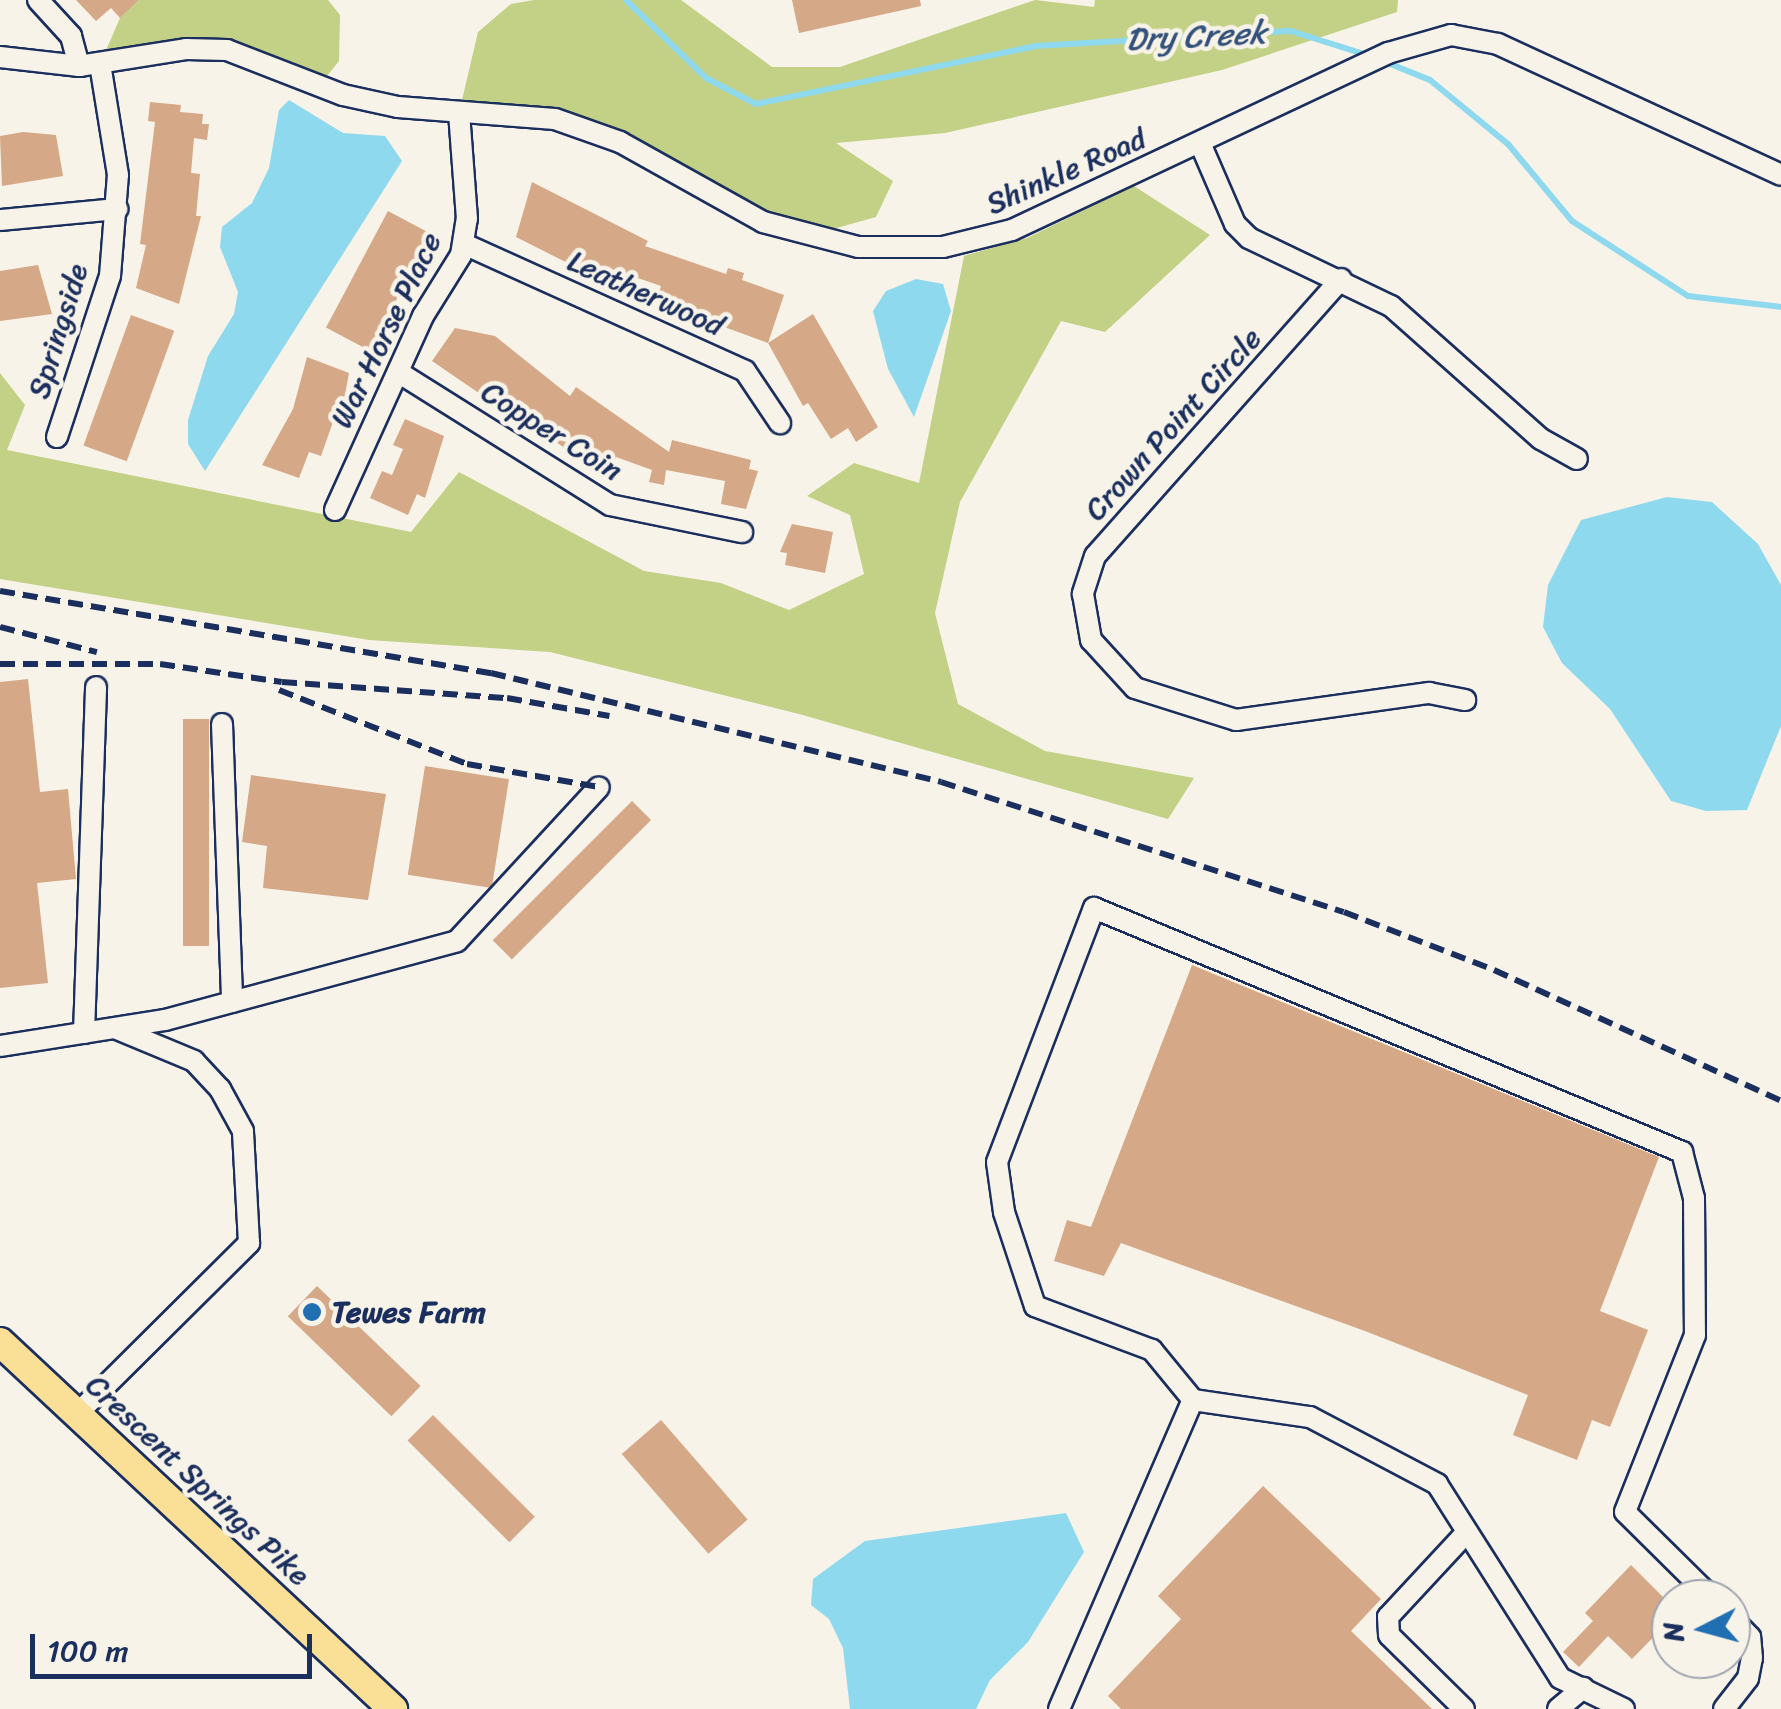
<!DOCTYPE html>
<style>
body{margin:0}
#map{position:relative;width:1781px;height:1709px;overflow:hidden;background:#f7f3e8;font-family:Sriracha,sans-serif}
div>[style]{position:absolute}
[style*='--x']{left:calc(var(--x)*1px);top:calc(var(--y)*1px);width:calc(var(--w)*1px);rotate:calc(var(--a)*1deg)}
.green>*{inset:0;background:#c2d185}
.water>*{inset:0;background:#8ed9ee}
.stream>*{height:6px;margin:-3px;padding:0 3px;transform-origin:3px;border-radius:3px;background:#8ed9ee}
.building>*{inset:0;background:#d5a887;transform-origin:0 0}
.roads{filter:drop-shadow(2px 0 #1b2f5e) drop-shadow(-2px 0 #1b2f5e) drop-shadow(0 2px #1b2f5e) drop-shadow(0 -2px #1b2f5e)}
.minor>*{height:20px;margin:-10px;padding:0 10px;transform-origin:10px;border-radius:10px;background:#f7f3e8}
.major>*{height:28px;margin:-14px;padding:0 14px;transform-origin:14px;border-radius:14px;background:#fadf96}
.rail>*{height:6px;margin-top:-3px;transform-origin:0;background:repeating-linear-gradient(90deg,#1b2f5e 0 15px,transparent 0 23px)}
.dots>*{width:28px;height:28px;translate:-50% -50%;box-sizing:border-box;border:5px solid #f7f3e8;border-radius:50%}
span{translate:-50% -50%;white-space:nowrap;text-align:center;line-height:1.15;-webkit-text-stroke:9px #f7f3e8;paint-order:stroke}
.street-label{font-size:30px;color:#1b2f5e}
.poi-label{font-size:30px;color:#1b2f5e;font-weight:700}
.left{translate:0 -50%;text-align:left}
.water-label{font-size:32px;color:#32517b;font-style:italic}
.north{position:absolute;left:1651px;top:1579px;width:100px;height:100px;box-sizing:border-box;background:#f7f3e8;border:2px solid #9fa5b1;border-radius:50%;rotate:264deg;font-size:28px;font-weight:700;line-height:40px;text-align:center;color:#1b2f5e}
.north::after{content:'';display:block;margin:auto;width:35px;height:45px;background:#1f6fb2;clip-path:polygon(50% 0,100% 100%,50% 72%,0 100%)}
.scale{position:absolute;left:30px;top:1634px;width:282px;height:45px;box-sizing:border-box;border:5px solid #1b2f5e;border-top:0;padding-left:12px;font-size:30px;line-height:35px;white-space:nowrap;color:#1b2f5e;-webkit-text-stroke:8px #f7f3e8;paint-order:stroke}
</style>
<div id="map">
<div class="green">
<i style="clip-path:polygon(139px 0,328px 0,340px 15px,339px 61px,319px 86px,242px 52px,100px 64px,120px 18px)"></i>
<i style="clip-path:polygon(534px 0,681px 0,772px 67px,840px 67px,1035px 0,1094px 7px,1095px 0,1398px 0,1397px 12px,1222px 70px,945px 133px,836px 143px,893px 181px,876px 217px,804px 237px,573px 124px,459px 113px,478px 32px,511px 4px)"></i>
<i style="clip-path:polygon(1134px 186px,1210px 235px,1105px 332px,1061px 321px,960px 502px,935px 613px,958px 704px,1045px 751px,1194px 778px,1168px 819px,799px 714px,550px 652px,369px 640px,0 579px,0 373px,25px 405px,7px 450px,411px 532px,459px 472px,644px 571px,721px 583px,789px 610px,864px 574px,850px 515px,807px 496px,854px 463px,919px 483px,964px 256px,1027px 238px)"></i>
</div>
<div class="water">
<i style="clip-path:polygon(289px 100px,343px 133px,385px 136px,402px 161px,205px 471px,188px 444px,188px 420px,208px 356px,234px 314px,238px 292px,220px 247px,222px 227px,252px 203px,269px 168px,279px 110px)"></i>
<i style="clip-path:polygon(916px 279px,943px 284px,951px 311px,914px 417px,888px 369px,873px 311px,886px 291px)"></i>
<i style="clip-path:polygon(1667px 497px,1712px 502px,1758px 544px,1781px 585px,1781px 726px,1747px 810px,1706px 811px,1671px 801px,1610px 709px,1562px 663px,1543px 627px,1548px 585px,1581px 520px)"></i>
<i style="clip-path:polygon(1066px 1513px,1084px 1552px,1028px 1642px,990px 1680px,976px 1709px,850px 1709px,843px 1648px,829px 1619px,811px 1605px,813px 1579px,865px 1541px)"></i>
</div>
<div class="stream">
<i style="--x:626;--y:0;--w:112;--a:44.3"></i>
<i style="--x:706;--y:78;--w:56;--a:27.5"></i>
<i style="--x:756;--y:104;--w:285;--a:-11.7"></i>
<i style="--x:1035;--y:46;--w:256;--a:-3.4"></i>
<i style="--x:1291;--y:31;--w:80;--a:17.5"></i>
<i style="--x:1383;--y:61;--w:51;--a:22"></i>
<i style="--x:1430;--y:80;--w:101;--a:39.4"></i>
<i style="--x:1508;--y:144;--w:100;--a:50.3"></i>
<i style="--x:1572;--y:221;--w:138;--a:32.9"></i>
<i style="--x:1688;--y:296;--w:94;--a:6.7"></i>
</div>
<div class="building">
<i style="clip-path:polygon(76px 0,139px 0,120px 18px,111px 8px,96px 21px)"></i>
<i style="clip-path:polygon(792px 0,920px 0,921px 6px,799px 33px)"></i>
<i style="clip-path:polygon(150px 102px,181px 105px,180px 112px,203px 114px,202px 124px,209px 124px,207px 140px,194px 138px,191px 173px,200px 174px,196px 216px,201px 216px,179px 304px,136px 288px,146px 245px,140px 244px,155px 122px,148px 121px)"></i>
<i style="clip-path:polygon(23px 132px,56px 135px,63px 176px,2px 186px,0 136px)"></i>
<i style="clip-path:polygon(532px 182px,648px 241px,645px 246px,726px 274px,728px 268px,744px 273px,742px 280px,784px 295px,768px 343px,813px 314px,878px 427px,856px 442px,848px 428px,831px 439px,808px 403px,803px 406px,768px 343px,656px 302px,661px 286px,632px 276px,625px 292px,516px 237px)"></i>
<i style="left:388px;top:211px;width:49px;height:132px;rotate:28deg"></i>
<i style="clip-path:polygon(38px 265px,52px 314px,0 321px,0 271px)"></i>
<i style="left:131px;top:315px;width:46px;height:139px;rotate:20deg"></i>
<i style="clip-path:polygon(455px 328px,495px 336px,570px 396px,576px 387px,669px 452px,672px 440px,751px 460px,749px 469px,758px 471px,746px 509px,721px 504px,725px 481px,666px 470px,664px 485px,649px 482px,652px 470px,616px 457px,607px 471px,570px 452px,552px 439px,556px 432px,499px 393px,492px 402px,432px 361px)"></i>
<i style="clip-path:polygon(307px 357px,349px 373px,340px 421px,334px 419px,321px 456px,309px 452px,299px 478px,262px 465px,293px 409px)"></i>
<i style="clip-path:polygon(405px 419px,444px 436px,425px 498px,417px 494px,408px 515px,370px 498px,382px 471px,392px 475px,403px 449px,393px 445px)"></i>
<i style="clip-path:polygon(792px 524px,833px 532px,825px 573px,785px 565px,787px 553px,780px 552px)"></i>
<i style="clip-path:polygon(28px 679px,40px 792px,68px 789px,76px 879px,37px 883px,48px 983px,0 988px,0 682px)"></i>
<i style="left:183px;top:719px;width:26px;height:227px"></i>
<i style="left:425px;top:766px;width:85px;height:110px;rotate:9deg"></i>
<i style="clip-path:polygon(251px 775px,386px 794px,368px 900px,263px 888px,267px 846px,242px 842px)"></i>
<i style="left:632px;top:801px;width:27px;height:197px;rotate:45deg"></i>
<i style="clip-path:polygon(1192px 965px,1659px 1157px,1600px 1311px,1648px 1330px,1610px 1427px,1592px 1420px,1577px 1460px,1513px 1435px,1528px 1395px,1365px 1331px,1121px 1243px,1104px 1276px,1054px 1261px,1067px 1220px,1091px 1227px)"></i>
<i style="left:317px;top:1286px;width:144px;height:42px;rotate:44deg"></i>
<i style="left:433px;top:1415px;width:144px;height:36px;rotate:45deg"></i>
<i style="left:661px;top:1420px;width:132px;height:52px;rotate:49deg"></i>
<i style="clip-path:polygon(1263px 1486px,1381px 1599px,1351px 1631px,1432px 1709px,1121px 1709px,1108px 1696px,1181px 1619px,1158px 1596px)"></i>
<i style="clip-path:polygon(1631px 1565px,1671px 1605px,1671px 1619px,1632px 1659px,1608px 1636px,1579px 1667px,1563px 1652px,1593px 1621px,1585px 1613px)"></i>
</div>
<div class="roads">
<div class="minor">
<i style="--x:38;--y:0;--w:49;--a:47.5"></i>
<i style="--x:71;--y:36;--w:31;--a:75"></i>
<i style="--x:0;--y:57;--w:80;--a:6.5"></i>
<i style="--x:79;--y:66;--w:108;--a:-9"></i>
<i style="--x:186;--y:49;--w:41;--a:1.4"></i>
<i style="--x:227;--y:50;--w:124;--a:21.2"></i>
<i style="--x:343;--y:95;--w:56;--a:12.3"></i>
<i style="--x:398;--y:107;--w:157;--a:4.4"></i>
<i style="--x:555;--y:119;--w:69;--a:19.5"></i>
<i style="--x:620;--y:142;--w:164;--a:29.2"></i>
<i style="--x:763;--y:222;--w:98;--a:14.7"></i>
<i style="--x:858;--y:247;--w:85;--a:0"></i>
<i style="--x:943;--y:247;--w:71;--a:-13.8"></i>
<i style="--x:1012;--y:230;--w:416;--a:-25.2"></i>
<i style="--x:1388;--y:53;--w:66;--a:-15.9"></i>
<i style="--x:1451;--y:35;--w:48;--a:10.8"></i>
<i style="--x:1498;--y:44;--w:312;--a:24.8"></i>
<i style="--x:1200;--y:143;--w:88;--a:66.6"></i>
<i style="--x:1235;--y:224;--w:20;--a:45"></i>
<i style="--x:1249;--y:238;--w:157;--a:25.6"></i>
<i style="--x:1391;--y:306;--w:200;--a:41.6"></i>
<i style="--x:1541;--y:439;--w:41;--a:29.1"></i>
<i style="--x:0;--y:220;--w:118;--a:-5.4"></i>
<i style="--x:464;--y:244;--w:308;--a:24.3"></i>
<i style="--x:745;--y:371;--w:63;--a:56.1"></i>
<i style="--x:1341;--y:279;--w:370;--a:131.6"></i>
<i style="--x:1095;--y:556;--w:40;--a:108"></i>
<i style="--x:1083;--y:594;--w:47;--a:80.1"></i>
<i style="--x:1091;--y:640;--w:65;--a:47.5"></i>
<i style="--x:1135;--y:688;--w:106;--a:17.6"></i>
<i style="--x:1236;--y:720;--w:195;--a:-8"></i>
<i style="--x:1429;--y:693;--w:37;--a:11"></i>
<i style="--x:398;--y:372;--w:250;--a:32.1"></i>
<i style="--x:610;--y:505;--w:135;--a:11.6"></i>
<i style="--x:57;--y:437;--w:169;--a:-71.8"></i>
<i style="--x:110;--y:276;--w:101;--a:-85.5"></i>
<i style="--x:118;--y:175;--w:112;--a:-99.2"></i>
<i style="--x:335;--y:510;--w:213;--a:-65.6"></i>
<i style="--x:423;--y:316;--w:72;--a:-58.1"></i>
<i style="--x:461;--y:255;--w:36;--a:-81"></i>
<i style="--x:467;--y:219;--w:106;--a:-94.3"></i>
<i style="--x:222;--y:724;--w:278;--a:87.9"></i>
<i style="--x:84;--y:1033;--w:346;--a:-88"></i>
<i style="--x:0;--y:1046;--w:167;--a:-9"></i>
<i style="--x:165;--y:1020;--w:302;--a:-15.1"></i>
<i style="--x:457;--y:941;--w:209;--a:-47.3"></i>
<i style="--x:1193;--y:1400;--w:65;--a:-129.4"></i>
<i style="--x:1152;--y:1350;--w:125;--a:-159.4"></i>
<i style="--x:1035;--y:1306;--w:99;--a:-108.3"></i>
<i style="--x:1004;--y:1212;--w:50;--a:-98"></i>
<i style="--x:997;--y:1162;--w:272;--a:-69.1"></i>
<i style="--x:1094;--y:908;--w:637;--a:22.54"></i>
<i style="--x:1682;--y:1152;--w:48;--a:75.4"></i>
<i style="--x:1694;--y:1198;--w:137;--a:89.6"></i>
<i style="--x:1695;--y:1335;--w:190;--a:111.6"></i>
<i style="--x:1625;--y:1512;--w:124;--a:44.7"></i>
<i style="--x:79;--y:1412;--w:240;--a:-44.8"></i>
<i style="--x:249;--y:1243;--w:112;--a:-93.1"></i>
<i style="--x:243;--y:1131;--w:48;--a:-118.7"></i>
<i style="--x:220;--y:1089;--w:38;--a:-133"></i>
<i style="--x:194;--y:1061;--w:83;--a:-157.4"></i>
<i style="--x:1059;--y:1709;--w:337;--a:-66.6"></i>
<i style="--x:1193;--y:1400;--w:118;--a:8.3"></i>
<i style="--x:1310;--y:1417;--w:144;--a:27.8"></i>
<i style="--x:1437;--y:1484;--w:230;--a:57.6"></i>
<i style="--x:1560;--y:1678;--w:71;--a:25.8"></i>
<i style="--x:1464;--y:1709;--w:105;--a:-135.4"></i>
<i style="--x:1389;--y:1635;--w:18;--a:-93"></i>
<i style="--x:1388;--y:1617;--w:116;--a:-47.1"></i>
<i style="--x:1558;--y:1709;--w:33;--a:-40"></i>
<i style="--x:1724;--y:1709;--w:39;--a:-52"></i>
<i style="--x:1748;--y:1678;--w:20;--a:-79"></i>
<i style="--x:1752;--y:1658;--w:21;--a:-95"></i>
<i style="--x:1750;--y:1637;--w:28;--a:-134"></i>
</div>
<div class="major">
<i style="--x:0;--y:1342;--w:538;--a:43.04"></i>
</div>
</div>
<div class="rail">
<i style="--x:0;--y:591;--w:498;--a:9.5"></i>
<i style="--x:491;--y:673;--w:463;--a:13.6"></i>
<i style="--x:941;--y:782;--w:423;--a:17.9"></i>
<i style="--x:1344;--y:912;--w:161;--a:21.1"></i>
<i style="--x:1494;--y:970;--w:315;--a:24.5"></i>
<i style="--x:0;--y:627;--w:100;--a:14.5"></i>
<i style="--x:0;--y:664;--w:160;--a:0"></i>
<i style="--x:160;--y:664;--w:123;--a:8.4"></i>
<i style="--x:282;--y:682;--w:226;--a:4.1"></i>
<i style="--x:507;--y:698;--w:104;--a:10"></i>
<i style="--x:279;--y:690;--w:202;--a:21.5"></i>
<i style="--x:467;--y:764;--w:134;--a:9.9"></i>
</div>
<div class="dots">
<i style="left:312px;top:1312px;background:#1f6fb2"></i>
</div>
<div class="street-label">
<span style="left:1066px;top:171px;rotate:-24deg">Shinkle Road</span>
<span style="left:646px;top:293px;rotate:24deg">Leatherwood</span>
<span style="left:386px;top:330px;rotate:-64deg">War Horse Place</span>
<span style="left:58px;top:331px;rotate:-73deg">Springside</span>
<span style="left:1173px;top:424px;rotate:-48deg">Crown Point Circle</span>
<span style="left:552px;top:431px;rotate:32deg">Copper Coin</span>
<span style="left:198px;top:1480px;rotate:43deg">Crescent Springs Pike</span>
</div>
<div class="poi-label">
<span class="left" style="left:332px;top:1312px">Tewes Farm</span>
</div>
<div class="water-label">
<span style="left:1196px;top:37px;rotate:-3deg">Dry Creek</span>
</div>
<div class="north">N</div>
<div class="scale">100 m</div>
</div>
